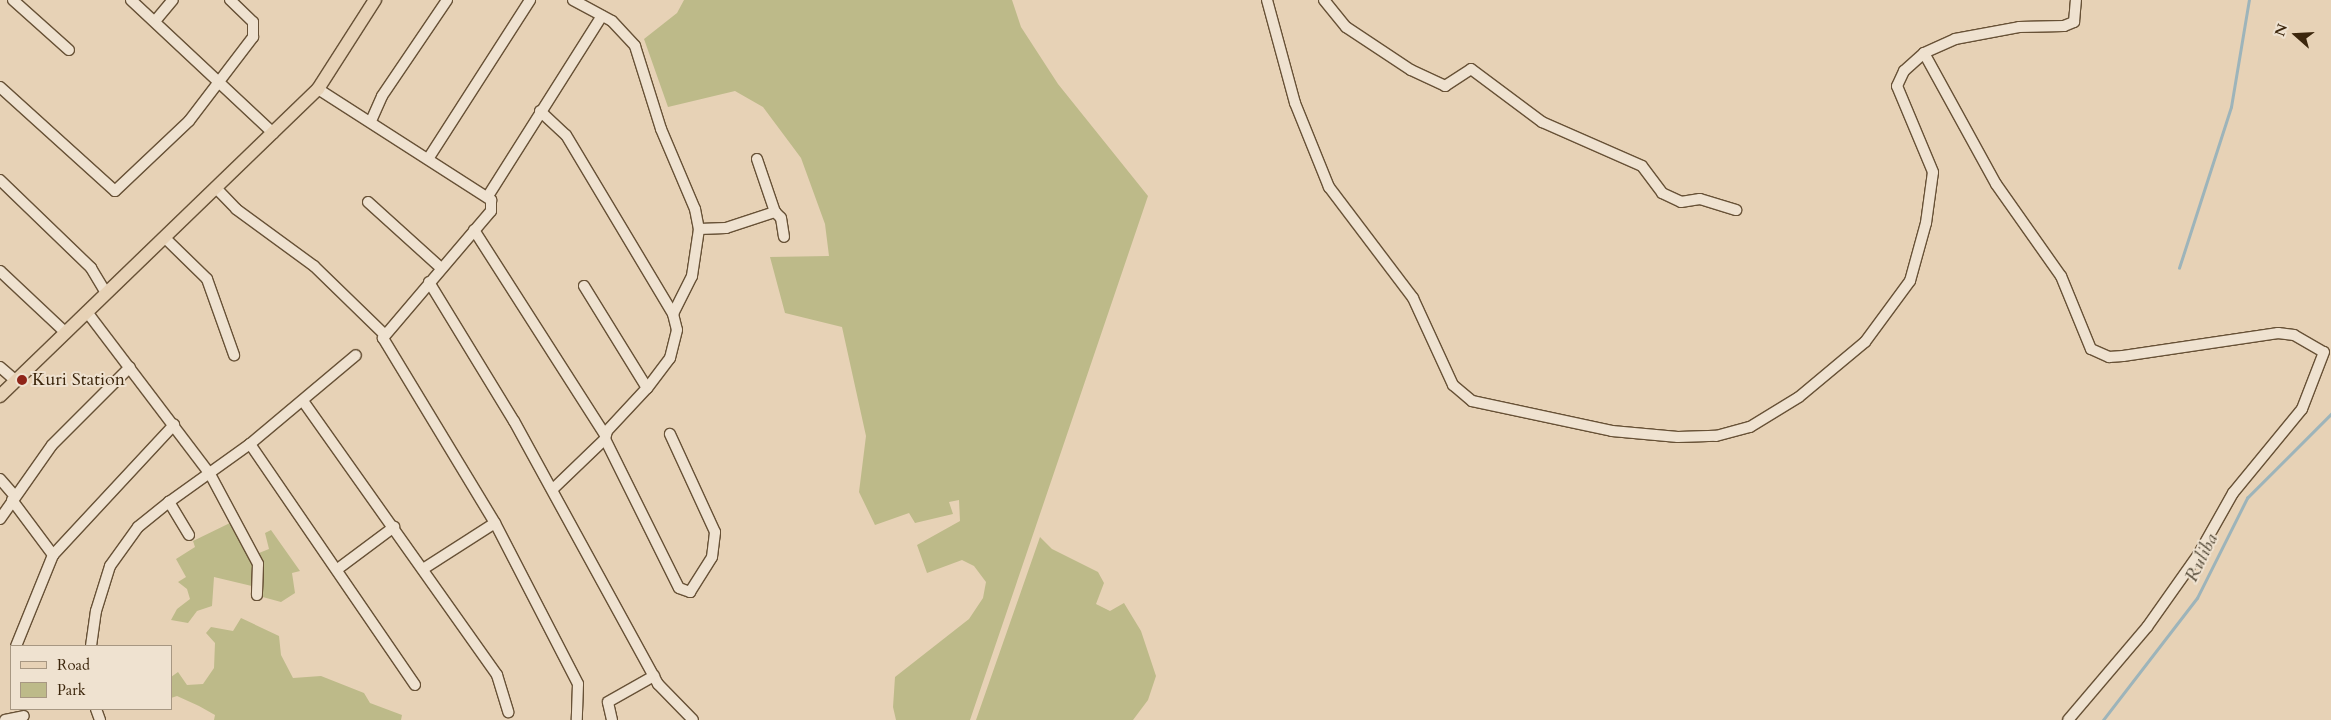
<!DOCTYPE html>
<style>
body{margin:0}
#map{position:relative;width:2331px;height:720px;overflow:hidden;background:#e7d2b6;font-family:Cardo,serif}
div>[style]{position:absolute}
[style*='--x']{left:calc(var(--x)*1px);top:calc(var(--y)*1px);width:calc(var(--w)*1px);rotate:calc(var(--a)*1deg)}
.green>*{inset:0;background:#bdba89}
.stream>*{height:2.5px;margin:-1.25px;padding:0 1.25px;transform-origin:1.25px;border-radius:1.25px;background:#9db4ba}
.roads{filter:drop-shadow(1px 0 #675136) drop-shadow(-1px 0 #675136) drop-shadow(0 1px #675136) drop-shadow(0 -1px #675136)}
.minor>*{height:10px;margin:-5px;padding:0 5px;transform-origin:5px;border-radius:5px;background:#efe2d0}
.major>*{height:12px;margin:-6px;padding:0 6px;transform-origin:6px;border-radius:6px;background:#e7d2b6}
.dots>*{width:14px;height:14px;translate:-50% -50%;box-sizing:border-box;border:2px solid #efe2d0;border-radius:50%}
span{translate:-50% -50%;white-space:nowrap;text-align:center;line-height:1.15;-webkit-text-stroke:4px #efe2d0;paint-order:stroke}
.poi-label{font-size:18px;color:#3c260c}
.left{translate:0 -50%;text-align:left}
.water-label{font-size:19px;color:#544a38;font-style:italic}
.legend{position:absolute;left:10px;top:645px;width:162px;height:65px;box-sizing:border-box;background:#efe2d0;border:1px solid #a79782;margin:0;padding:6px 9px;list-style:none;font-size:15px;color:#3c260c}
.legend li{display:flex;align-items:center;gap:10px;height:25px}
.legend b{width:25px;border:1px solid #a79782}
.north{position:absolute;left:2271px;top:10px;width:50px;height:50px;-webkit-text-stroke:4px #efe2d0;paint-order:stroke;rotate:289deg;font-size:14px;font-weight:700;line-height:20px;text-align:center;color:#3c260c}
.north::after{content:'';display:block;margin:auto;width:18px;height:22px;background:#3c260c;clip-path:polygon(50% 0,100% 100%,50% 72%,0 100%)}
</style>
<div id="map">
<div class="green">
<i style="clip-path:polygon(684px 0,1012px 0,1021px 27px,1058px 84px,1148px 196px,970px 720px,896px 720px,893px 707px,895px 677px,969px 619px,983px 598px,986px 582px,974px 566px,962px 560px,927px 573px,917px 545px,960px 521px,959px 500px,949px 502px,953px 514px,915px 523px,909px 513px,875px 525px,859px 492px,866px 436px,842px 327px,785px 313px,770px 257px,829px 256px,825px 224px,801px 158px,763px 107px,735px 91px,668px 107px,644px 39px,677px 13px)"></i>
<i style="clip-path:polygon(232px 522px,255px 562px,256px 587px,214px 577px,212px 606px,197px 611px,188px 623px,171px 620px,177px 609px,190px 599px,187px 589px,178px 582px,186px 577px,176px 559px,195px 547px,193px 541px)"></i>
<i style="clip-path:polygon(271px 530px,300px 571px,292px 573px,295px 593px,281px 602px,259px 596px,254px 555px,269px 549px,265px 533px)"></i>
<i style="clip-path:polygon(1040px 537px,1052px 549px,1098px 572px,1104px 583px,1096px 604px,1110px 611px,1124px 603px,1141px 631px,1156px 676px,1148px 700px,1133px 720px,976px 720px)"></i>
<i style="clip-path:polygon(241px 618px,279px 636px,281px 655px,293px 678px,321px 676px,364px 693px,370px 703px,402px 715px,401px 720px,214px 720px,215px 715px,199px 706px,177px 696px,171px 698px,171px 677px,178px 672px,187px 685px,203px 684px,214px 668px,215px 643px,206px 633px,211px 627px,233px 631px)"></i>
</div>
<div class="stream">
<i style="--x:2179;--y:268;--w:169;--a:-72.1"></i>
<i style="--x:2231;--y:107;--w:109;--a:-80.5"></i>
<i style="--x:2103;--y:720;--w:154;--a:-52.4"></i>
<i style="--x:2197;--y:598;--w:112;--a:-63.4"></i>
<i style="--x:2247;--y:498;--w:119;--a:-45"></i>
</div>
<div class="roads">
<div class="minor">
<i style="--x:13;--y:0;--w:75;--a:41.8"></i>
<i style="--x:131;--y:0;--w:195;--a:43.1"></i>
<i style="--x:573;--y:0;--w:44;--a:28.3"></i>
<i style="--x:612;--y:21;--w:34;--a:47"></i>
<i style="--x:635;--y:46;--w:87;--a:72.6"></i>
<i style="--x:661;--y:129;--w:87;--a:67"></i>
<i style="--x:695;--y:209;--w:20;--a:79"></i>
<i style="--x:699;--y:229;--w:48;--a:98.5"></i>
<i style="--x:692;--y:276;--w:42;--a:116.6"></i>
<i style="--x:1267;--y:0;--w:107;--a:74.8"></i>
<i style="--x:1295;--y:103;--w:91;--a:68"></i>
<i style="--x:1329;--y:187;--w:139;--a:52.9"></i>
<i style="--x:1413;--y:298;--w:96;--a:65.3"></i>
<i style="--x:1453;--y:385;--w:25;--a:40"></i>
<i style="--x:1472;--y:401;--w:143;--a:12.1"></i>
<i style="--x:1612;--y:431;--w:66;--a:5.2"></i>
<i style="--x:1678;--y:437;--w:38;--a:-2"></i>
<i style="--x:1716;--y:436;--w:35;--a:-15"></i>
<i style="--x:1750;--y:427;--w:57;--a:-31.5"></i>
<i style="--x:1799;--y:397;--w:86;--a:-39.8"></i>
<i style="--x:1865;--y:342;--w:76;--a:-53.6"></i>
<i style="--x:1910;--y:281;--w:60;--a:-74.6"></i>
<i style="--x:1926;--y:223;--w:51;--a:-82.2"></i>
<i style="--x:1933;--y:172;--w:93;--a:-112.7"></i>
<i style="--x:1897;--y:86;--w:17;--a:-65"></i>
<i style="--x:1904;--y:71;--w:27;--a:-42"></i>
<i style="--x:1924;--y:53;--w:149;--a:61.2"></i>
<i style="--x:1996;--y:184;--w:113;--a:54.8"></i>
<i style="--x:2061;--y:276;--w:79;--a:67.7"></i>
<i style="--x:2091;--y:349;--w:20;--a:24"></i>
<i style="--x:2109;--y:357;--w:14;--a:-4"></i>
<i style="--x:2123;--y:356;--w:157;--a:-8.4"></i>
<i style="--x:2278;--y:333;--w:16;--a:7"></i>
<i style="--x:2294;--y:335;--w:34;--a:30"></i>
<i style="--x:2324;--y:352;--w:61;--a:111.1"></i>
<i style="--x:2302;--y:409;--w:109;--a:129.4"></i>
<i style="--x:2233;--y:493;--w:71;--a:119.4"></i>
<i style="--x:2198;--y:555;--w:88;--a:125.3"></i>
<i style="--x:2147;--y:627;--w:122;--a:130.3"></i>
<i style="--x:1324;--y:0;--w:35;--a:51"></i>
<i style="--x:1346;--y:27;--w:78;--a:33.5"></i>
<i style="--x:1411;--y:70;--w:38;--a:25"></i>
<i style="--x:1445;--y:86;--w:31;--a:-33"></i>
<i style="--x:1471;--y:69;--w:89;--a:36.7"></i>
<i style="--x:1542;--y:122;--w:109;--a:23.7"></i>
<i style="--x:1642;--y:166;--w:34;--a:53"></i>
<i style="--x:1662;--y:193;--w:21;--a:25"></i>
<i style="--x:1681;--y:202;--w:19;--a:-9"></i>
<i style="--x:1700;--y:199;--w:38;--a:17"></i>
<i style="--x:156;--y:20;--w:26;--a:-50"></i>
<i style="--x:1924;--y:53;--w:34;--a:-24"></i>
<i style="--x:1955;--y:39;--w:65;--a:-10.6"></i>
<i style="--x:2019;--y:27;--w:45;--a:-1.3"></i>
<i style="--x:2064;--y:26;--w:11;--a:-22"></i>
<i style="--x:2074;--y:22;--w:22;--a:-85"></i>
<i style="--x:0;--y:87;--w:155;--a:42.1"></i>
<i style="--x:115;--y:191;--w:102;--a:-43.4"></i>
<i style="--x:189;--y:121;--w:106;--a:-52.7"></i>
<i style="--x:253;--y:37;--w:15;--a:-90"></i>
<i style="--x:253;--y:22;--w:32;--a:-136"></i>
<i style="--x:318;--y:89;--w:206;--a:32.7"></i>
<i style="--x:491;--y:200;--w:11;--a:90"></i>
<i style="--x:491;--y:211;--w:167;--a:130.4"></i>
<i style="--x:383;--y:338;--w:216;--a:58.8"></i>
<i style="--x:495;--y:523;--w:181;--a:62.7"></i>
<i style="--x:578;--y:684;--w:36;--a:92"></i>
<i style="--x:540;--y:111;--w:35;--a:43"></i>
<i style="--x:566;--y:135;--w:209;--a:59.1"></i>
<i style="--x:673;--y:314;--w:16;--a:76"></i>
<i style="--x:677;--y:330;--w:29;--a:104"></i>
<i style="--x:670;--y:358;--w:38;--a:127"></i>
<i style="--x:647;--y:388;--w:120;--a:-121.7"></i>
<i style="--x:371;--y:121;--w:27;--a:-66"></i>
<i style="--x:382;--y:96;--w:116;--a:-55.9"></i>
<i style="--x:428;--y:159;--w:189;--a:-57.3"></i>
<i style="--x:0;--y:180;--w:127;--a:44"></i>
<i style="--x:91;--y:268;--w:27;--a:59"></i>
<i style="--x:217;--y:189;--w:28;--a:46"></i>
<i style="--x:236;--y:209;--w:97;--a:36.2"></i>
<i style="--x:314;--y:266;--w:96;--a:44.2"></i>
<i style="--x:488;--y:196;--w:213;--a:-57.7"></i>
<i style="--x:368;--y:202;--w:98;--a:42.1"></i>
<i style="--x:775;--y:212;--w:8;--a:45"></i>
<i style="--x:781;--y:218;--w:19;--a:81"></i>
<i style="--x:699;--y:229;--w:27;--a:-2"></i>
<i style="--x:726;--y:228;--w:52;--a:-18.1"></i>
<i style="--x:775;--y:212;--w:56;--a:-108.8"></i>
<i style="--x:474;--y:230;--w:243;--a:57.4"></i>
<i style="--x:164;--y:237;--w:60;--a:44.3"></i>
<i style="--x:207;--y:279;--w:81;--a:70.4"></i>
<i style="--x:0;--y:271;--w:89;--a:43.2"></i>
<i style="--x:429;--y:282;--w:163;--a:58.6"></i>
<i style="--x:514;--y:421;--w:300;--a:61.3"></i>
<i style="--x:658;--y:684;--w:50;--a:45.8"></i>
<i style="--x:87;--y:312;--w:203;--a:52.8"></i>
<i style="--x:210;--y:474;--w:102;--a:61.9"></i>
<i style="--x:258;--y:564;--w:31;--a:92"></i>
<i style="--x:0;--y:367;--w:20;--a:41"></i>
<i style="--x:647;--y:388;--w:59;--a:132.9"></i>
<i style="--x:607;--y:431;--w:8;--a:104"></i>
<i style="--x:605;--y:439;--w:166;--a:63.6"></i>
<i style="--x:679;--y:588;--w:12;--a:20"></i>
<i style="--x:690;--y:592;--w:41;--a:-57.8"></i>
<i style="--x:712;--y:557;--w:25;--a:-83"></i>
<i style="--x:715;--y:532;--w:108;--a:-114.7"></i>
<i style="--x:303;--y:401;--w:336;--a:54.7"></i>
<i style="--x:497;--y:675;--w:39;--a:73"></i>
<i style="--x:250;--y:444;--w:292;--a:55.6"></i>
<i style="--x:0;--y:479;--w:23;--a:49"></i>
<i style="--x:553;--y:489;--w:72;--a:-43.9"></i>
<i style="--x:12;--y:500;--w:69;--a:53.3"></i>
<i style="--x:53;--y:555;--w:98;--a:112.1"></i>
<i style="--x:0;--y:519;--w:90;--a:-54.9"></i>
<i style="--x:52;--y:445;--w:110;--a:-45"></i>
<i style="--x:189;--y:535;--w:39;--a:-121"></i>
<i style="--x:169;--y:502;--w:100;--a:-35.6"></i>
<i style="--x:250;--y:444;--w:138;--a:-40"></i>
<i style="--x:53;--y:555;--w:178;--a:-47.1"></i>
<i style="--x:339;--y:568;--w:69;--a:-36.7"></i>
<i style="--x:423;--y:569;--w:85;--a:-32.6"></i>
<i style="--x:91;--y:646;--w:35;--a:-82"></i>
<i style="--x:96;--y:611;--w:47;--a:-72.7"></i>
<i style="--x:110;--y:566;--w:48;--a:-54.3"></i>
<i style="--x:138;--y:527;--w:40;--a:-39"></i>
<i style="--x:96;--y:709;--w:12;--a:70"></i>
<i style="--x:5;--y:720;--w:19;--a:-12"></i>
<i style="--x:612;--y:720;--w:18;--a:-103"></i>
<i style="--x:608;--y:702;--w:53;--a:-29.5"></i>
</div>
<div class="major">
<i style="--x:0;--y:396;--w:442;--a:-44"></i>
<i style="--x:318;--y:89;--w:106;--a:-57.4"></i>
</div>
</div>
<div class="dots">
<i style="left:22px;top:380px;background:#8f2418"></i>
</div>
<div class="poi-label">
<span class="left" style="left:32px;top:380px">Kuri Station</span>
</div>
<div class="water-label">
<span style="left:2202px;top:558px;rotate:-64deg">Ruliba</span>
</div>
<ul class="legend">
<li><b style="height:6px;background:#e7d2b6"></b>Road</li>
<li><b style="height:14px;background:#bdba89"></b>Park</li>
</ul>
<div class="north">N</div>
</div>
